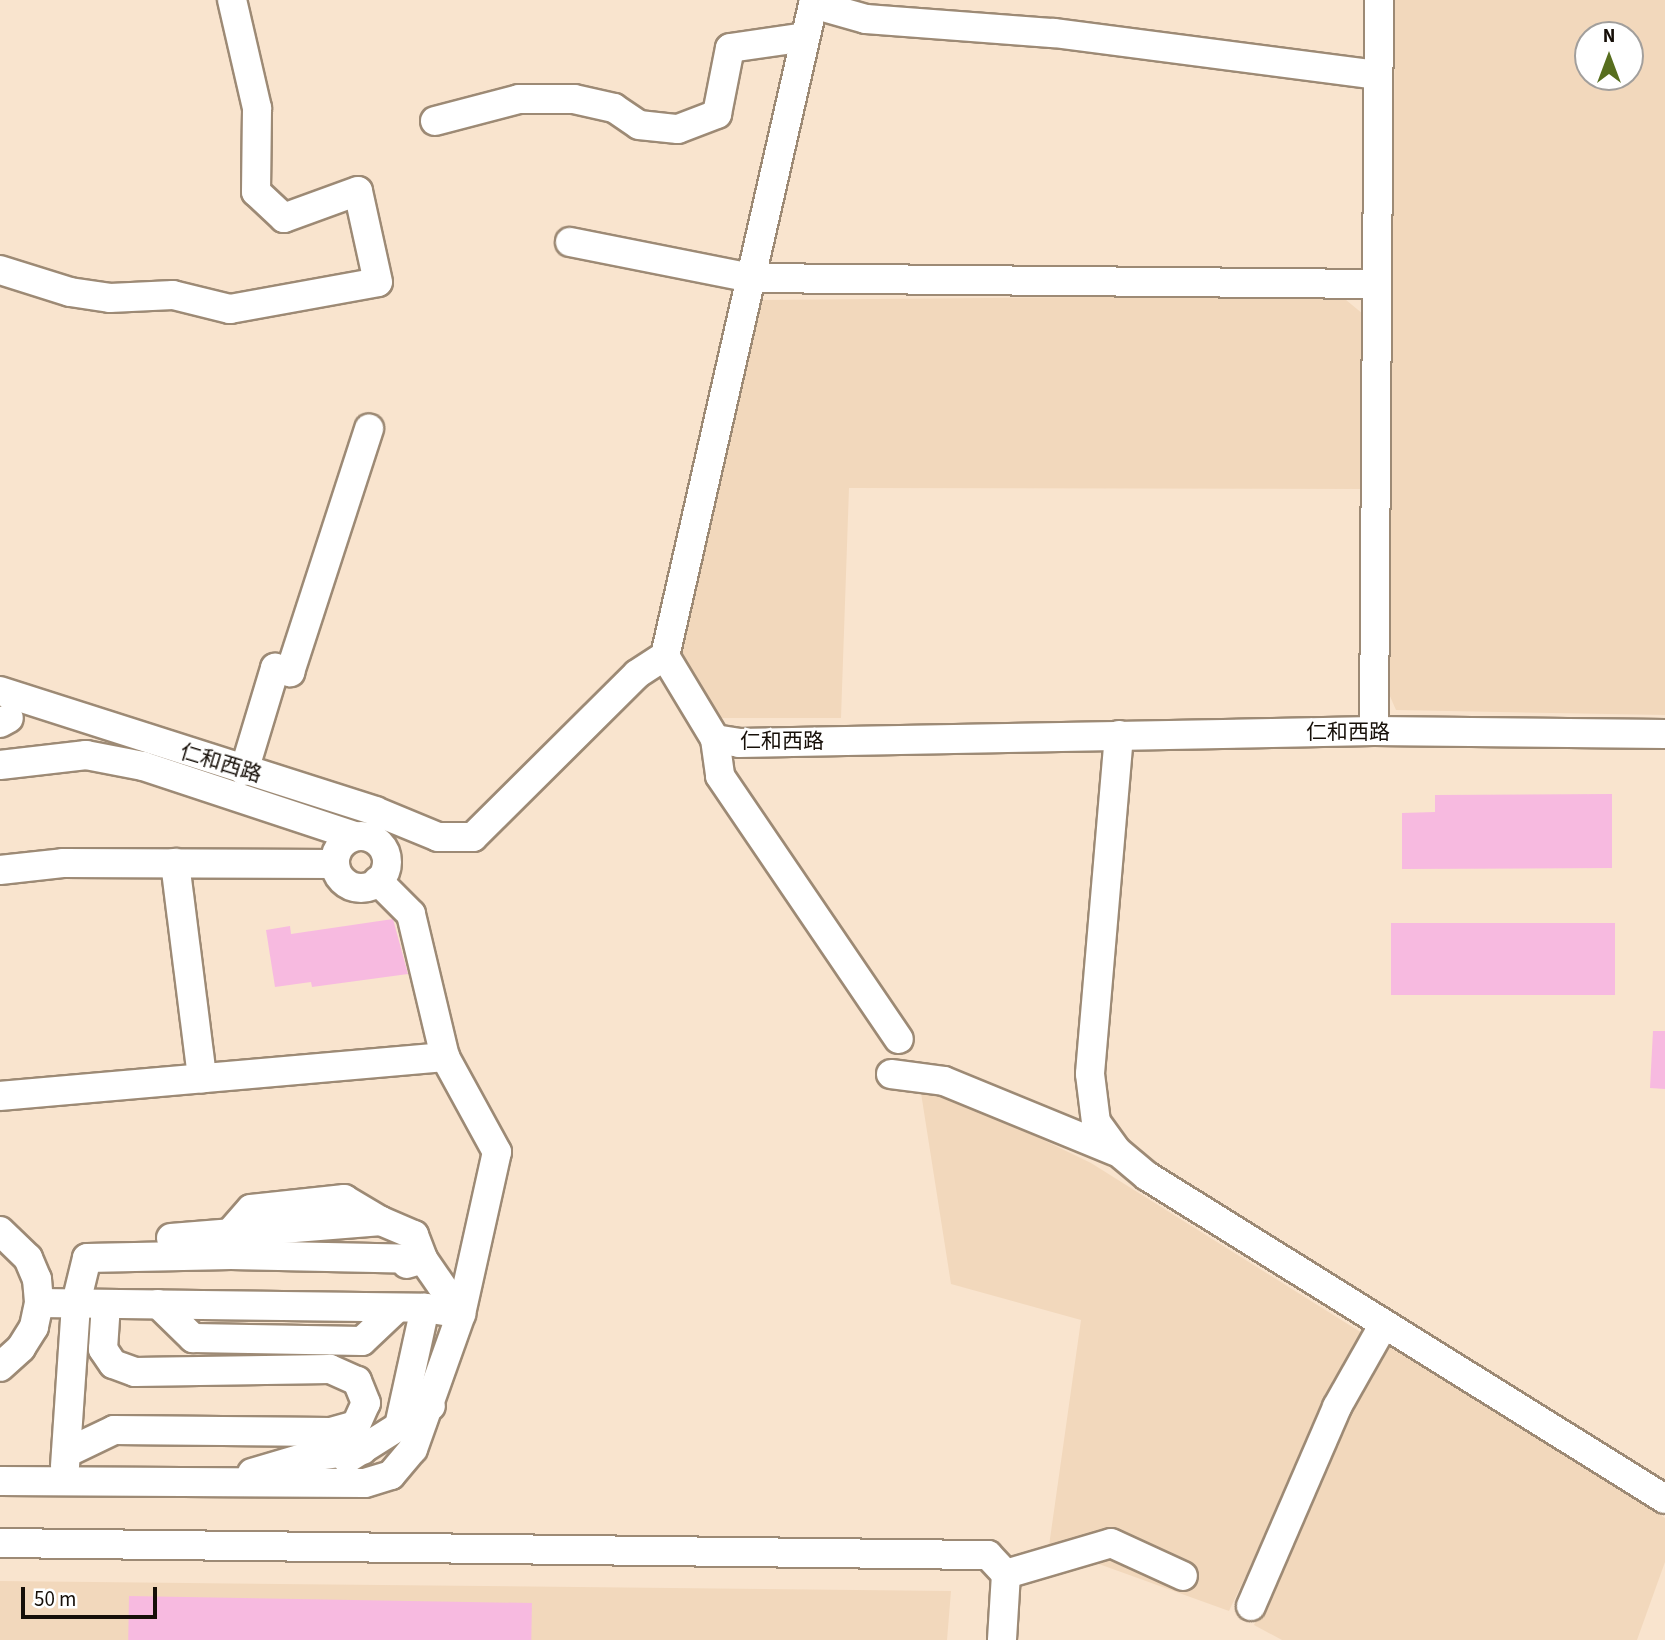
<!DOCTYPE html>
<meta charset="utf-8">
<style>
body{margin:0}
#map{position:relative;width:1665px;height:1640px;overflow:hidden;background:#f9e4ce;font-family:"Source Sans 3","Noto Sans SC",sans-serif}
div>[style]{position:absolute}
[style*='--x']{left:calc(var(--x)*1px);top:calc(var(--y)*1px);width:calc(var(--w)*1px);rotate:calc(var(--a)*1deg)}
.built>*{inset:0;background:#f2d8bc}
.building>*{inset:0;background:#f7bae0;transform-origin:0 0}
.roads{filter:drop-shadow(2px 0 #9d8a75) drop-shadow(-2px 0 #9d8a75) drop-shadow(0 2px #9d8a75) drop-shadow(0 -2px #9d8a75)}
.minor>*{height:28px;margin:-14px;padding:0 14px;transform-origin:14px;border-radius:14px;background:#fff}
.minor>.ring{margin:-14px;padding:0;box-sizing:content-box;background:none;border:28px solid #fff;border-radius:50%}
span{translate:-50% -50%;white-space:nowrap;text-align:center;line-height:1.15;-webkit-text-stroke:5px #fff;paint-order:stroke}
.street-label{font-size:21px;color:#160f08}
.north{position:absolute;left:1574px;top:21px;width:70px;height:70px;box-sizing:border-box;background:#fff;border:2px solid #a29f9c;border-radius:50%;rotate:0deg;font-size:19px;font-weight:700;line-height:28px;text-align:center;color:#160f08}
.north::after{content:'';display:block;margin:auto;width:24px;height:32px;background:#576e1e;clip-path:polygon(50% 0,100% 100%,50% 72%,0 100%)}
.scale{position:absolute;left:21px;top:1587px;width:136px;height:32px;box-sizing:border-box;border:4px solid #160f08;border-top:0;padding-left:9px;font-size:21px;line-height:24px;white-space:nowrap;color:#160f08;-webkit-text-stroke:5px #fff;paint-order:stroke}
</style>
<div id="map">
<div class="built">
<i style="clip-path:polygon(evenodd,1395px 0,1665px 0,1665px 715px,1396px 710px,1389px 694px,1395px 0,1588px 35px,1630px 35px,1630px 77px,1588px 77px,1588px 35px)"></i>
<i style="clip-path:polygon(1340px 295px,1363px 314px,1365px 489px,849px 488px,841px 718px,711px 718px,680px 647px,756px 300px)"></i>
<i style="clip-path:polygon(921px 1093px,950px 1095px,1091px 1163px,1362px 1333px,1229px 1611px,1049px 1546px,1081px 1320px,951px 1284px)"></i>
<i style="clip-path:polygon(1380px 1341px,1665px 1518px,1665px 1562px,1637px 1640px,1282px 1640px,1254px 1625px)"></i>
<i style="clip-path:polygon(0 1581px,951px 1591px,947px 1640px,0 1640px)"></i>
</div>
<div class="building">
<i style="clip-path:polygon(1612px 794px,1612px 868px,1402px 869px,1402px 813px,1435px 812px,1435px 795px)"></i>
<i style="clip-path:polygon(393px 919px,408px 974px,312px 987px,311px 982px,275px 987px,266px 930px,290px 926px,291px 934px)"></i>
<i style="left:1615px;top:923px;width:72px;height:224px;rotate:90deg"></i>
<i style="clip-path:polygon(1653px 1031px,1665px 1031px,1665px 1089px,1650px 1088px)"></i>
<i style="left:129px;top:1596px;width:403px;height:44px;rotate:1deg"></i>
</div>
<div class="roads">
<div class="minor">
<i style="--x:813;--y:4;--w:55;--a:15.8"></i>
<i style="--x:866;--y:19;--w:189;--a:4.3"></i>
<i style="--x:1054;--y:33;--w:325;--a:7.4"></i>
<i style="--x:435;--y:121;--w:87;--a:-14.7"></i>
<i style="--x:519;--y:99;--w:55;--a:0"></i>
<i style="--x:574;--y:99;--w:41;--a:12.7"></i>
<i style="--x:614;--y:108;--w:30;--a:34"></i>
<i style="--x:639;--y:125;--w:39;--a:6"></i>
<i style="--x:678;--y:129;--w:42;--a:-21"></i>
<i style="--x:717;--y:114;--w:67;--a:-78.9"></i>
<i style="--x:730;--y:48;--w:76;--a:-8.3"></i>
<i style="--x:570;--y:242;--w:185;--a:11.2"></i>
<i style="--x:751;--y:278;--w:624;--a:0.55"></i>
<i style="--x:0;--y:270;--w:73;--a:17.4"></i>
<i style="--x:70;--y:292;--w:40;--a:8.5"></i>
<i style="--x:110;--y:298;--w:63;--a:-2.7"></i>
<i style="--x:173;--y:295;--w:59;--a:13.8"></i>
<i style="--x:230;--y:309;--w:150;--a:-10.3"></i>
<i style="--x:378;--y:282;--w:93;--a:-102.4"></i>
<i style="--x:358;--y:191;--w:79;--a:160"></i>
<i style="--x:284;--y:218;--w:38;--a:-137"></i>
<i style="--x:256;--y:192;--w:84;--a:-89.3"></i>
<i style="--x:257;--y:108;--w:111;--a:-103"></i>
<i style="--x:665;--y:656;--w:673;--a:-77.2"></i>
<i style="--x:0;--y:691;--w:394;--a:17.7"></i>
<i style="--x:375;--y:811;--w:68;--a:22.4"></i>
<i style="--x:438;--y:837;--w:35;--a:0"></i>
<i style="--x:473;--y:837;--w:231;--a:-44.8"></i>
<i style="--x:637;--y:674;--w:33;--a:-33"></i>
<i style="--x:665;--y:656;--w:97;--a:58.9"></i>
<i style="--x:715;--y:739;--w:24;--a:9"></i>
<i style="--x:739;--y:743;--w:635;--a:-1.08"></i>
<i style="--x:1374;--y:731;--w:291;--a:0.6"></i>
<i style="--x:0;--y:723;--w:10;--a:-29"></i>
<i style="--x:1374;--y:731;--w:731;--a:-89.61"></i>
<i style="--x:1119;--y:735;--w:340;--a:94.9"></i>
<i style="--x:1090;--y:1074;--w:48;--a:82.9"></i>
<i style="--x:1096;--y:1122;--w:36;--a:54"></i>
<i style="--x:1117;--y:1151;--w:39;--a:40"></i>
<i style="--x:1147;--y:1176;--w:610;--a:31.95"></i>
<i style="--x:715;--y:739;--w:37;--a:82"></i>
<i style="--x:720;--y:776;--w:318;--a:55.8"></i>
<i style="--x:0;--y:765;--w:87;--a:-6.6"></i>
<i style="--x:86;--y:755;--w:58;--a:10.9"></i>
<i style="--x:143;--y:766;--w:223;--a:18.3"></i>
<i style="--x:244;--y:771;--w:108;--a:-73.2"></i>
<i style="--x:275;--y:668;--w:16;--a:15"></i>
<i style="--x:290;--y:672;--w:256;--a:-72"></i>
<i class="ring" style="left:335px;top:836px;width:24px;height:24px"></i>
<i style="--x:175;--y:863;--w:217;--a:82.8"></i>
<i style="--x:0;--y:870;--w:63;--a:-6.3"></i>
<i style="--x:63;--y:863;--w:272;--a:0.2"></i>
<i style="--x:891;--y:1074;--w:53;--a:7.5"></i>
<i style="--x:944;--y:1081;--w:185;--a:22.3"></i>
<i style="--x:0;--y:1096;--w:447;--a:-5"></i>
<i style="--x:0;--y:1231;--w:39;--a:44"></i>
<i style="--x:28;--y:1258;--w:23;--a:67"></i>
<i style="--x:37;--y:1279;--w:24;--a:85"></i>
<i style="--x:39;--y:1303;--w:25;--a:102"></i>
<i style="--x:34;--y:1327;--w:25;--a:122"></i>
<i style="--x:21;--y:1348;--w:28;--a:138"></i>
<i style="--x:229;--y:1234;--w:33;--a:-49"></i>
<i style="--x:251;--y:1209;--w:94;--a:-6.1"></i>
<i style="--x:344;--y:1199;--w:43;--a:30.7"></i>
<i style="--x:171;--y:1238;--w:211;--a:-4.6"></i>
<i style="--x:381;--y:1221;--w:36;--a:23"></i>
<i style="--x:414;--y:1235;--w:26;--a:69"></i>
<i style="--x:423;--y:1259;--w:17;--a:163"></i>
<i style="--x:39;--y:1303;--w:386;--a:0.7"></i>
<i style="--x:425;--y:1308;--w:36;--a:9"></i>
<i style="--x:158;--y:1304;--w:49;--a:44.2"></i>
<i style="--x:193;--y:1338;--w:169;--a:1"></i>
<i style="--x:362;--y:1341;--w:48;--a:-43.3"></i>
<i style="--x:399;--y:1426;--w:121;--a:-77.6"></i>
<i style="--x:66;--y:1453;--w:53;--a:-25.6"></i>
<i style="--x:114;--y:1430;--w:217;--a:0.5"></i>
<i style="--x:331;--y:1432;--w:26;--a:-16"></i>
<i style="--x:356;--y:1425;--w:24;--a:-66"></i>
<i style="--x:366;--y:1403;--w:24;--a:-112"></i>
<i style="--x:357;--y:1381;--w:30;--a:-156"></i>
<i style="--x:330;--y:1369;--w:195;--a:179.1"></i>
<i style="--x:135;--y:1372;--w:23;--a:-160"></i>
<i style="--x:113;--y:1364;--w:18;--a:-124"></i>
<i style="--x:103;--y:1349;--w:45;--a:-86.2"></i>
<i style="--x:347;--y:1459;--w:99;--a:-32.2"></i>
<i style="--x:65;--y:1466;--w:163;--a:-86.1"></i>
<i style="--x:76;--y:1303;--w:46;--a:-76.3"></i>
<i style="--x:87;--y:1258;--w:144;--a:-1.2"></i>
<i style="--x:231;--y:1255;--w:192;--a:1.2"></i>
<i style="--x:423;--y:1259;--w:67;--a:55.4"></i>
<i style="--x:252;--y:1473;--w:53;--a:-16.4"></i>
<i style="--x:303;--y:1458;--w:60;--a:-7.7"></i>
<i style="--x:0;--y:1481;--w:365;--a:0.3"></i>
<i style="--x:365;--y:1483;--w:27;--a:-17"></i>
<i style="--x:391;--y:1475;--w:34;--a:-50"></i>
<i style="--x:413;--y:1449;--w:143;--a:-70.4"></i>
<i style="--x:461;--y:1314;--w:166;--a:-77.5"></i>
<i style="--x:497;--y:1152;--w:108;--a:-118.7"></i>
<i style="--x:445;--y:1057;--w:147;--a:-103.4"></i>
<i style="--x:411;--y:914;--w:47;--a:-135"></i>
<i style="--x:0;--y:1543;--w:988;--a:0.7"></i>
<i style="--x:988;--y:1555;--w:26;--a:47"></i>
<i style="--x:1006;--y:1574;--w:66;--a:93.5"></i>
<i style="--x:1006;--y:1574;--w:109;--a:-16.4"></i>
<i style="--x:1111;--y:1543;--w:79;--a:24.6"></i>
<i style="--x:1251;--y:1606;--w:217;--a:-66.6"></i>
<i style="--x:1337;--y:1407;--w:95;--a:-60.5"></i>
</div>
</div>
<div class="street-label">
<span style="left:1348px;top:732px">仁和西路</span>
<span style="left:782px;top:741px">仁和西路</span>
<span style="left:221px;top:763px;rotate:17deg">仁和西路</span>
</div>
<div class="north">N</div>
<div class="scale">50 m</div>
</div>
